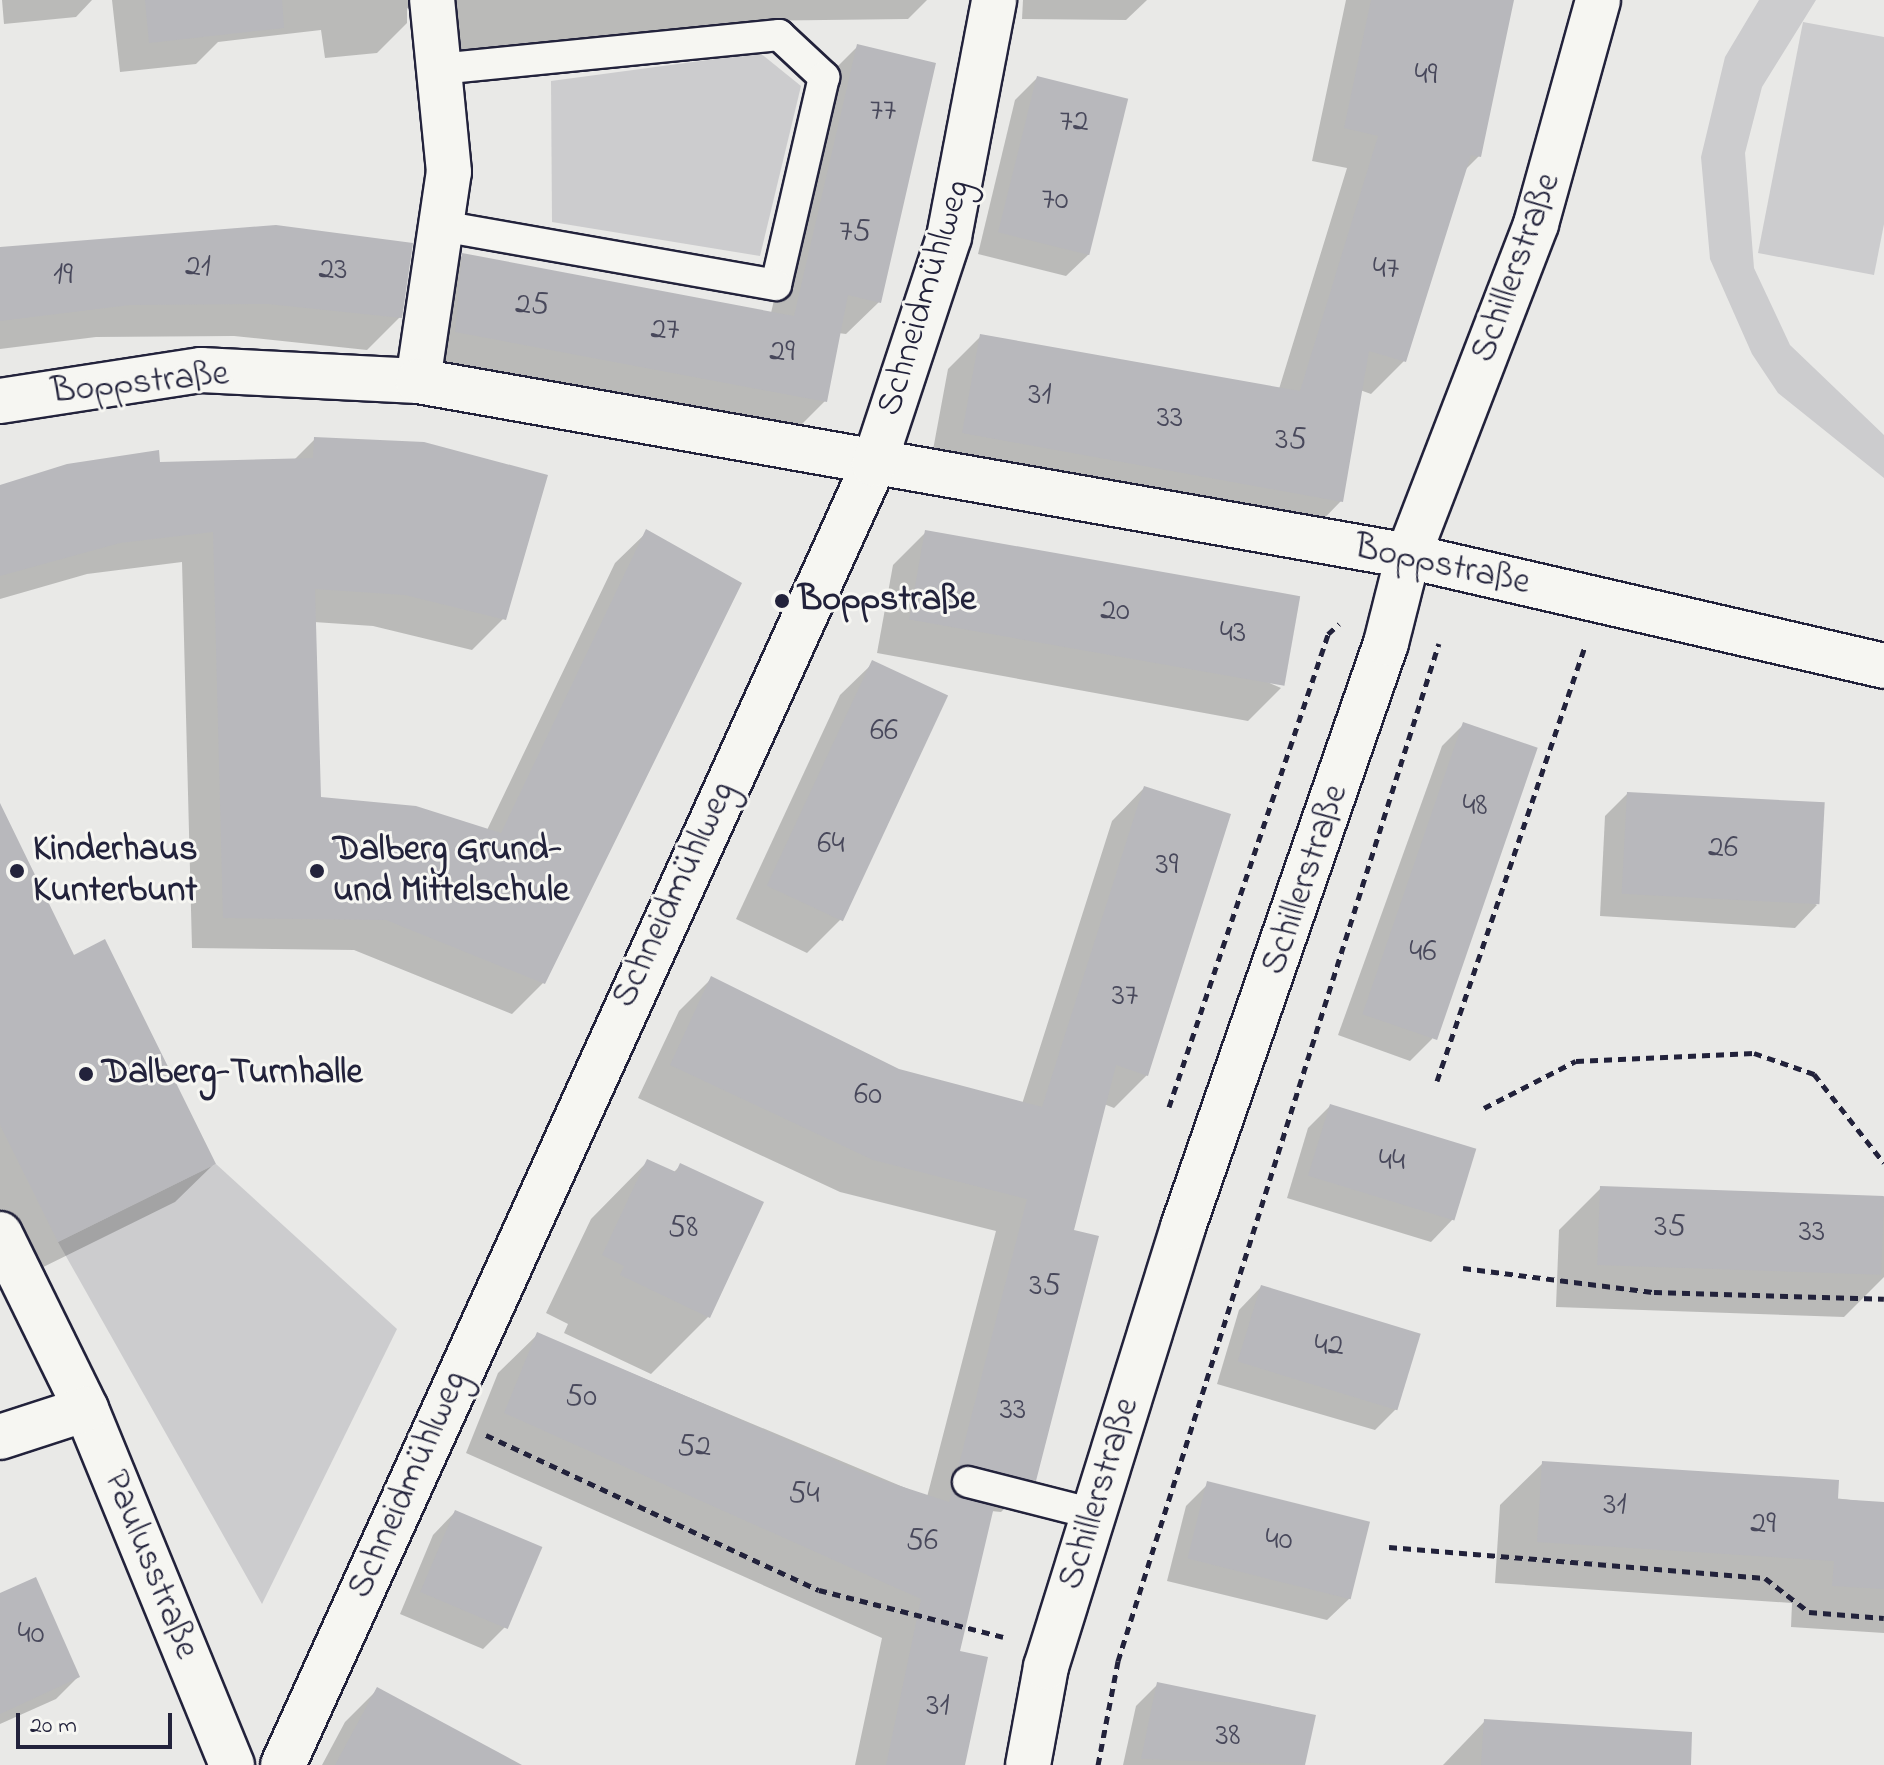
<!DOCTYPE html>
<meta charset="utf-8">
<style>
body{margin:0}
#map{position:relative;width:1884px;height:1765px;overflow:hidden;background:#e9e9e7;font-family:"Indie Flower",sans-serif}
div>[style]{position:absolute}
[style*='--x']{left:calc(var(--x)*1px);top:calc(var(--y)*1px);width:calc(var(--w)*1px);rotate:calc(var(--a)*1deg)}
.green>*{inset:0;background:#ccccce}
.shadow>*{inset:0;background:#0003}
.building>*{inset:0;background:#b8b8bc;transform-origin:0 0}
.path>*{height:5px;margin-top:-2.5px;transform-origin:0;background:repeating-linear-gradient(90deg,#22223b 0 8px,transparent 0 14px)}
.roads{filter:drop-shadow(2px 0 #22223b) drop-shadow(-2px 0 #22223b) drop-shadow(0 2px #22223b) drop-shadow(0 -2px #22223b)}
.service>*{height:30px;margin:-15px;padding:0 15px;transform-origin:15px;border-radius:15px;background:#f6f6f2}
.minor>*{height:44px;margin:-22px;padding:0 22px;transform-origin:22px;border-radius:22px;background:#f6f6f2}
.secondary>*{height:44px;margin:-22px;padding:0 22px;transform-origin:22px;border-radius:22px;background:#f6f6f2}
.dots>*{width:22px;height:22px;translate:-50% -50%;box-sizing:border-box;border:4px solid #f6f6f2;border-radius:50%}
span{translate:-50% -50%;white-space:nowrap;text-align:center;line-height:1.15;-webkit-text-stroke:6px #f6f6f2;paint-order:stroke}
.number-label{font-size:32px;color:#48485b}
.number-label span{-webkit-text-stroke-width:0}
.street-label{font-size:36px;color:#22223b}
.poi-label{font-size:36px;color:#22223b;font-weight:700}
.left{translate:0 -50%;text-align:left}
.scale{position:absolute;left:16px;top:1713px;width:156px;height:36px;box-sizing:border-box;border:4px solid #22223b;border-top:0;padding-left:10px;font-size:24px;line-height:28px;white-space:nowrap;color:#22223b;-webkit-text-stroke:6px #f6f6f2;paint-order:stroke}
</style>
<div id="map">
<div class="green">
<i style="clip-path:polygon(1759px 0,1816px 0,1762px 87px,1745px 153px,1754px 268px,1790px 345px,1884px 435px,1884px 478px,1778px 393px,1752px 354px,1710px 259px,1701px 157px,1725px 57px)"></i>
<i style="clip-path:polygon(1803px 22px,1884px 37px,1884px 224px,1874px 275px,1758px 253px)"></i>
<i style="clip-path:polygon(760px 53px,801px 86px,760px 256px,552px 222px,551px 81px)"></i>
<i style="clip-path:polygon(216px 1164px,397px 1329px,262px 1604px,58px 1242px)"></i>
</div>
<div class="shadow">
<i style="clip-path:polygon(2px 0,92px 0,76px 17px,4px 24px)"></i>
<i style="clip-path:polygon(112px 0,927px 0,908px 19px,751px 21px,735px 37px,433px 69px,423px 16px,407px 8px,407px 23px,377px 53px,325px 58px,321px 30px,218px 42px,196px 64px,120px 72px)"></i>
<i style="clip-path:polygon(1023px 0,1147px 0,1126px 20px,1022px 19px)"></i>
<i style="clip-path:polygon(1346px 0,1512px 0,1479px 156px,1463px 172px,1404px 361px,1371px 394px,1360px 390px,1341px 501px,1309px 534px,930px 466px,948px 369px,981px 336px,1279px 389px,1347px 168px,1312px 161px)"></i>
<i style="clip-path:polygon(858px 46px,879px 302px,846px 334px,838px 333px,825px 401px,792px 434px,423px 364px,430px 287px,463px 255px,771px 313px,825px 79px)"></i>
<i style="clip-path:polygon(1037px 78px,1089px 254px,1066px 276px,978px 254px,1015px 100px)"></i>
<i style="clip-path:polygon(274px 227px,411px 244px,400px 317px,367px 350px,234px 336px,96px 337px,0 349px,0 249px)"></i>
<i style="clip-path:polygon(315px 439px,504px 618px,472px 650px,373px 626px,314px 622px,319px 799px,487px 830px,615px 563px,647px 532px,544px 982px,512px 1014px,354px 950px,192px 948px,182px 562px,87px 574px,0 599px,0 488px,158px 464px,293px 461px)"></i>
<i style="clip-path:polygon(926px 532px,1281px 688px,1248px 721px,877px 653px,893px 565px)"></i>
<i style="clip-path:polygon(873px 663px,840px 920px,807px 953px,736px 919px,840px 695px)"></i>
<i style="clip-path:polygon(1464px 724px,1432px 1039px,1410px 1061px,1338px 1035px,1442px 746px)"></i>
<i style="clip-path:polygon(1144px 788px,1147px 1075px,1114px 1108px,1104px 1104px,1071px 1231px,1034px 1480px,1001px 1512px,991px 1511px,957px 1652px,963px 1765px,855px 1765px,882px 1638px,466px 1453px,498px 1373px,538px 1334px,927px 1497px,996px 1231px,840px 1192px,638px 1098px,679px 1011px,712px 978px,899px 1071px,1022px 1104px,1112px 821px)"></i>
<i style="clip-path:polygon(1627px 794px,1817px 905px,1795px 928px,1600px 916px,1605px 816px)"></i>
<i style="clip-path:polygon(0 807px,74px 957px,214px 1164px,175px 1202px,19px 1279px,0 1241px)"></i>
<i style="clip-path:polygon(1330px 1106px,1474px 1150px,1453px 1219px,1431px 1242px,1287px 1198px,1308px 1128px)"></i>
<i style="clip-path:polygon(648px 1161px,673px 1173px,681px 1165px,708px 1317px,651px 1374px,564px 1333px,568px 1324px,546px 1313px,591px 1219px)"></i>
<i style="clip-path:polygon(1601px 1188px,1884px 1197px,1884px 1277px,1844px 1317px,1556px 1307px,1559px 1230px)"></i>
<i style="clip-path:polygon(1261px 1287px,1397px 1408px,1375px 1430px,1217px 1384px,1239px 1310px)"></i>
<i style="clip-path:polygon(1543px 1463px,1884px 1504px,1884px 1633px,1791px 1627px,1792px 1603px,1495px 1583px,1500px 1505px)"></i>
<i style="clip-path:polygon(1208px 1484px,1350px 1598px,1327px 1620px,1167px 1581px,1186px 1506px)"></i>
<i style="clip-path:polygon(455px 1512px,505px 1627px,483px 1649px,400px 1614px,433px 1535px)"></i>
<i style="clip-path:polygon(0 1595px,78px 1677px,56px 1699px,0 1724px)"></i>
<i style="clip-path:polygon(1158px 1684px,1313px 1716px,1303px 1765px,1123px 1765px,1136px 1706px)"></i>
<i style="clip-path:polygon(378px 1689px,511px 1765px,322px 1765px,345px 1722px)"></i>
<i style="clip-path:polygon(1485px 1721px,1666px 1765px,1443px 1765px)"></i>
</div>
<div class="building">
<i style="clip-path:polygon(145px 0,282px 0,284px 28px,149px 43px)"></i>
<i style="clip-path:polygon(1371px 0,1514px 0,1481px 157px,1471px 155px,1406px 362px,1369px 351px,1343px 502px,962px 433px,980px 334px,1300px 391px,1378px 136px,1344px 128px)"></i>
<i style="clip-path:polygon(857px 44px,936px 63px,881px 303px,848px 295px,827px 402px,455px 332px,462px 253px,794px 316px)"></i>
<i style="left:1037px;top:76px;width:94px;height:161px;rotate:14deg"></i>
<i style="clip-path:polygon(276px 225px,413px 243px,402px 318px,268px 304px,130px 305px,0 321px,0 247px)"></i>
<i style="clip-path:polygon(314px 437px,424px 442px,548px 475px,506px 620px,405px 595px,315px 589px,321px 797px,416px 806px,501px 833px,646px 529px,742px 583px,545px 984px,386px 920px,223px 918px,213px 532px,120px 543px,0 576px,0 485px,67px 464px,159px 450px,160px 462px,313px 458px)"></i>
<i style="left:925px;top:530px;width:381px;height:91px;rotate:10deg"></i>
<i style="left:872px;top:660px;width:84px;height:249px;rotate:25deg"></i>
<i style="left:1463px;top:722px;width:79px;height:309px;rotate:19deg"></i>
<i style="clip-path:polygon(1144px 786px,1231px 814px,1148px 1076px,1116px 1065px,1074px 1230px,1099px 1236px,1036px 1481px,958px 1468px,1027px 1199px,873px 1160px,670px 1065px,711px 976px,899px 1069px,1042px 1107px)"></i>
<i style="left:1627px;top:792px;width:198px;height:102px;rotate:3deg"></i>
<i style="clip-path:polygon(0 803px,74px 955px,105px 939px,216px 1164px,58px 1242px,0 1125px)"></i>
<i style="left:1330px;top:1104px;width:153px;height:75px;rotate:17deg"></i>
<i style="clip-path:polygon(647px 1159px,676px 1172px,680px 1163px,764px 1202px,710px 1318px,620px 1275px,624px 1266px,602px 1255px)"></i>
<i style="left:1600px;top:1186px;width:284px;height:79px;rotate:2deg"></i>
<i style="left:1261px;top:1285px;width:167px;height:80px;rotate:17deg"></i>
<i style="clip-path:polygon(537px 1332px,876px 1478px,949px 1502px,952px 1489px,994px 1507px,960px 1651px,988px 1657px,965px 1765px,886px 1765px,921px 1599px,504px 1413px)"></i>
<i style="clip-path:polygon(1542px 1461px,1839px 1480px,1838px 1499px,1884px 1502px,1884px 1589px,1832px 1586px,1834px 1561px,1537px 1542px)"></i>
<i style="left:1207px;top:1481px;width:168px;height:80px;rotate:14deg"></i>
<i style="left:455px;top:1510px;width:95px;height:89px;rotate:23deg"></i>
<i style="clip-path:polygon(36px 1577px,80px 1677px,0 1714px,0 1593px)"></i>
<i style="clip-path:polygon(1157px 1682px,1316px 1715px,1305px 1765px,1141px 1759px)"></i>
<i style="clip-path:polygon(377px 1687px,522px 1765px,335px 1765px)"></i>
<i style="clip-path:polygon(1484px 1719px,1692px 1732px,1691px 1765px,1481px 1765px)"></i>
</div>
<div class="path">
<i style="--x:1437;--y:1081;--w:459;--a:-71.2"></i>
<i style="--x:1169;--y:1107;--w:499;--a:-71.4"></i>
<i style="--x:1328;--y:634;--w:15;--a:-42"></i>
<i style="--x:1484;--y:1108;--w:103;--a:-27.1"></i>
<i style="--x:1576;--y:1061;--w:178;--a:-2.6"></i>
<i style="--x:1754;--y:1053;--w:64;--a:19.3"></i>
<i style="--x:1814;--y:1074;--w:113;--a:51.8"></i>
<i style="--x:1463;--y:1268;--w:193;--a:7.2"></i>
<i style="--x:1654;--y:1292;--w:230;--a:1.7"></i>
<i style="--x:486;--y:1435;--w:367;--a:25"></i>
<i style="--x:819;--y:1590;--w:190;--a:14.3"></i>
<i style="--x:1389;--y:1547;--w:377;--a:4.7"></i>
<i style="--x:1765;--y:1578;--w:56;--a:37.7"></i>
<i style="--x:1809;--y:1612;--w:75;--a:4.6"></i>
<i style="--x:1098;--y:1765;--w:106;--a:-79.1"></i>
<i style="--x:1118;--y:1661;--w:1067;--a:-72.5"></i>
</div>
<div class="roads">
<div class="service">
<i style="--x:439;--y:69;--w:342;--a:-5.7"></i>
<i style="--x:779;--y:35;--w:62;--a:43"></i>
<i style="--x:824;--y:77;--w:213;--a:103"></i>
<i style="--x:776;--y:285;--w:339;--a:-170"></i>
<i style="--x:968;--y:1482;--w:130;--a:14.3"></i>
</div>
<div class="minor">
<i style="--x:418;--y:381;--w:211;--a:-81.6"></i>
<i style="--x:449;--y:172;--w:173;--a:-95.6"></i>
<i style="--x:0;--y:401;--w:203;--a:-8.8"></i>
<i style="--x:201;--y:370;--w:217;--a:2.9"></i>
<i style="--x:418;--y:381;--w:1005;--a:10.02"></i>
<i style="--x:1408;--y:556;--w:489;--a:13"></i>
<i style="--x:0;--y:1234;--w:195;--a:63.8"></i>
<i style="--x:86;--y:1409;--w:385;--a:67.7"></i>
<i style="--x:0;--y:1437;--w:90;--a:-18"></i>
<i style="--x:283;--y:1765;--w:1429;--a:-65.57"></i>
<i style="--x:874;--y:464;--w:239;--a:-71.7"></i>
<i style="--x:949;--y:237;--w:241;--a:-79.2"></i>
</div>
<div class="secondary">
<i style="--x:1028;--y:1765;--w:100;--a:-79.6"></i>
<i style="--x:1046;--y:1667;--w:461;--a:-72.7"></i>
<i style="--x:1183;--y:1227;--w:618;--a:-70.83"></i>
<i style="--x:1386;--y:643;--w:90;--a:-75.8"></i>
<i style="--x:1408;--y:556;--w:356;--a:-68.9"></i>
<i style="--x:1536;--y:224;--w:232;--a:-74.5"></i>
</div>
</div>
<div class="dots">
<i style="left:782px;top:601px;background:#22223b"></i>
<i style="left:17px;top:871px;background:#22223b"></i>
<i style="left:317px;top:871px;background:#22223b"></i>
<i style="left:86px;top:1074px;background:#22223b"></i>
</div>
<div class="number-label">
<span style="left:1426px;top:76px">49</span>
<span style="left:883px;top:112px">77</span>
<span style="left:1074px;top:123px">72</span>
<span style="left:1055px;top:201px">70</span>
<span style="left:855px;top:233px">75</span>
<span style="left:198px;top:268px">21</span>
<span style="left:1386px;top:270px">47</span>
<span style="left:333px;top:271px">23</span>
<span style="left:63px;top:276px">19</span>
<span style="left:532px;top:306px">25</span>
<span style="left:665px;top:331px">27</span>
<span style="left:782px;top:353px">29</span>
<span style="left:1040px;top:396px">31</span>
<span style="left:1170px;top:419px">33</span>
<span style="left:1291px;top:441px">35</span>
<span style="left:1115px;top:612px">20</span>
<span style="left:1233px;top:634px">43</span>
<span style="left:884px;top:732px">66</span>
<span style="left:1475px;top:807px">48</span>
<span style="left:831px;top:845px">64</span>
<span style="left:1723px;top:849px">26</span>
<span style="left:1167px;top:866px">39</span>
<span style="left:1423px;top:953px">46</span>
<span style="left:1125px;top:997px">37</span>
<span style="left:868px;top:1096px">60</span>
<span style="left:1392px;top:1162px">44</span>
<span style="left:1670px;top:1228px">35</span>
<span style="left:683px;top:1229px">58</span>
<span style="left:1812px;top:1233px">33</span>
<span style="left:1045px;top:1287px">35</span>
<span style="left:1329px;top:1347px">42</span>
<span style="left:581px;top:1398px">50</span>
<span style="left:1013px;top:1411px">33</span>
<span style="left:694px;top:1448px">52</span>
<span style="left:804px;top:1495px">54</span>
<span style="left:1615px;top:1506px">31</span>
<span style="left:1763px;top:1525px">29</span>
<span style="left:1279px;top:1541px">40</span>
<span style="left:922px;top:1542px">56</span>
<span style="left:31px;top:1635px">40</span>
<span style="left:938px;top:1707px">31</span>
<span style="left:1228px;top:1737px">38</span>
</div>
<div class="street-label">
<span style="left:1517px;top:268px;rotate:-70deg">Schillerstraße</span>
<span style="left:925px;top:298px;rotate:-73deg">Schneidmühlweg</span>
<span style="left:140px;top:384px;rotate:-6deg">Boppstraße</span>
<span style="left:1442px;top:566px;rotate:12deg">Boppstraße</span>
<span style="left:1306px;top:880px;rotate:-71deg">Schillerstraße</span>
<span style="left:675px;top:895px;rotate:-65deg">Schneidmühlweg</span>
<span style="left:409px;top:1485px;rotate:-66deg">Schneidmühlweg</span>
<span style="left:1100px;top:1494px;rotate:-73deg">Schillerstraße</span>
<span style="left:150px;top:1565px;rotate:68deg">Paulusstraße</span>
</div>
<div class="poi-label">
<span class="left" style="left:798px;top:601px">Boppstraße</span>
<span class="left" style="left:33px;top:871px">Kinderhaus<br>Kunterbunt</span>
<span class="left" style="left:333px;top:871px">Dalberg Grund-<br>und Mittelschule</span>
<span class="left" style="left:102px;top:1074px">Dalberg-Turnhalle</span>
</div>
<div class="scale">20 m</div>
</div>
